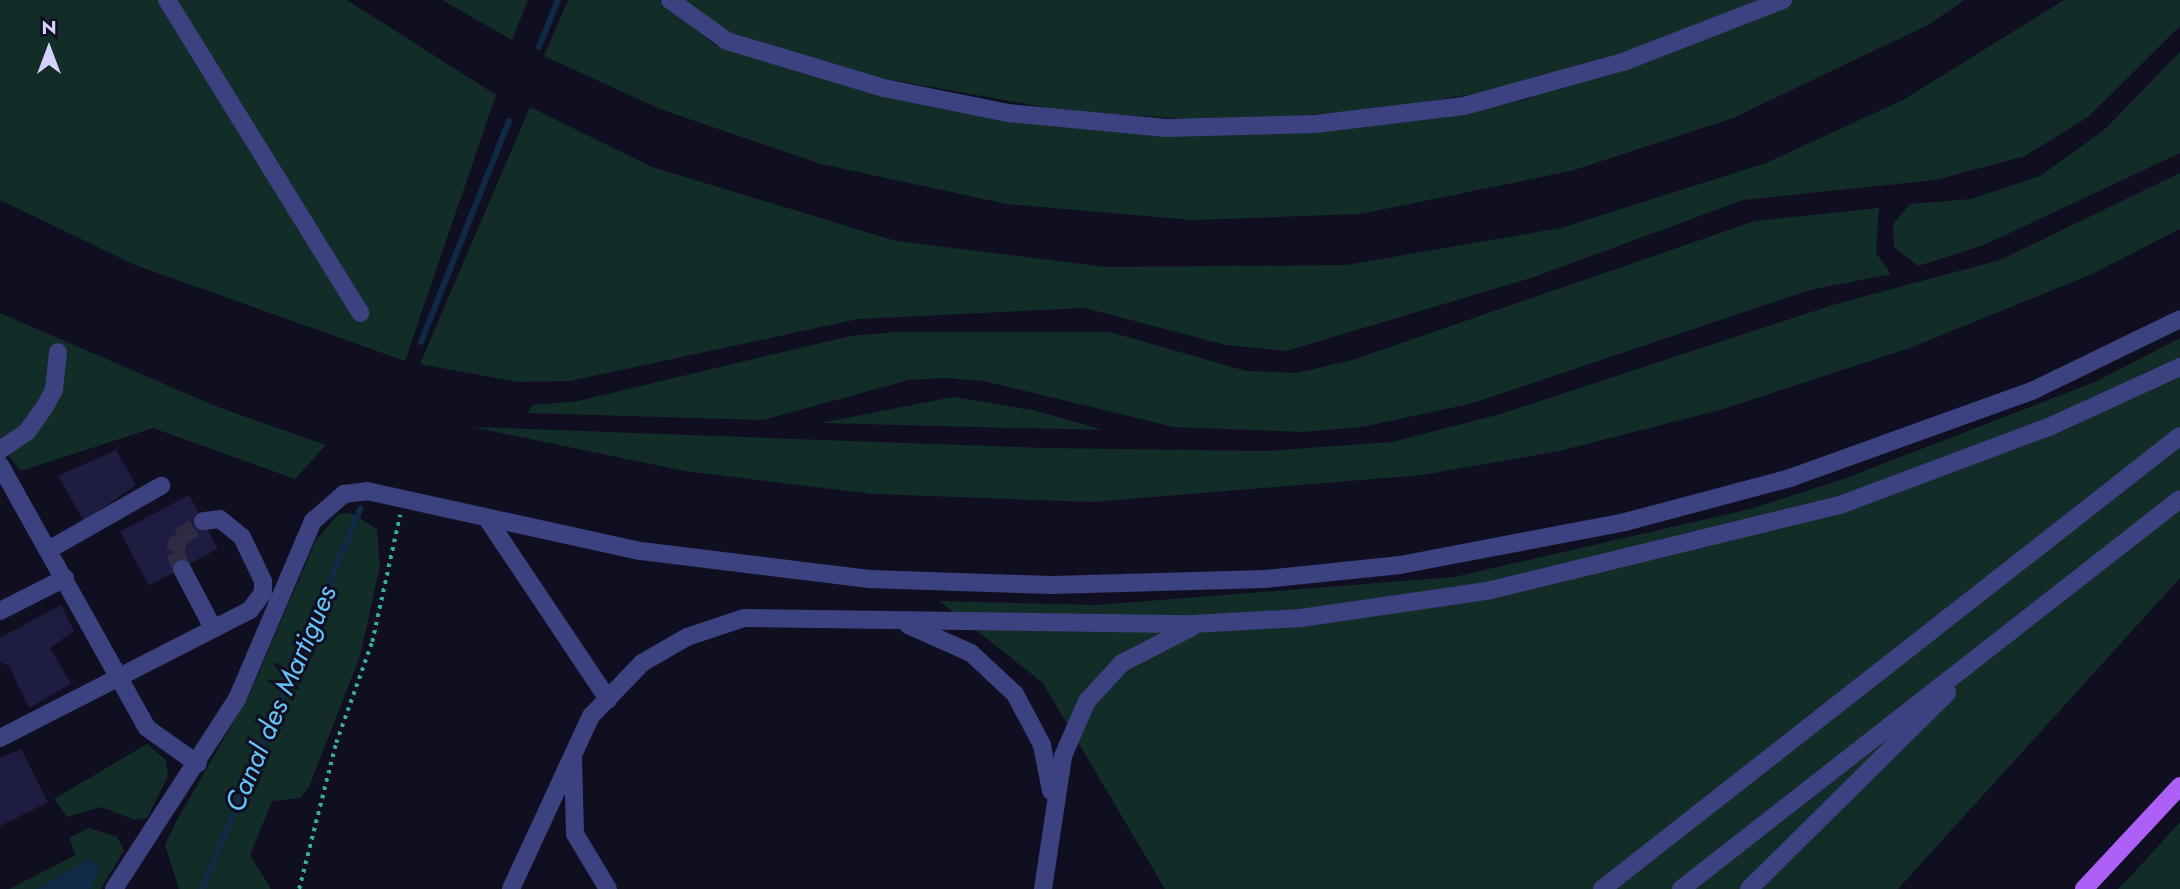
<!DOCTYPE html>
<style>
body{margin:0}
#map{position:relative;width:2180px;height:889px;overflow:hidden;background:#100f22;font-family:Jost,sans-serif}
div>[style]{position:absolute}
.green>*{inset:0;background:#122c28}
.water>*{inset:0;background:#102a45}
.stream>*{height:6px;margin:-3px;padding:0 3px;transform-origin:3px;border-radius:3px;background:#102a45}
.building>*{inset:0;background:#1f1c42;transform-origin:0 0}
.minor-tunnel>*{height:18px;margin-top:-9px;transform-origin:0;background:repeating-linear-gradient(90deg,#2d2c43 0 18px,transparent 0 27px)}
.path>*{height:3.5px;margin-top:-1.75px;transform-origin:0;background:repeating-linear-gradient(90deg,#34af9a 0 3.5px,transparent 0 8.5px)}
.minor>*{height:18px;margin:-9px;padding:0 9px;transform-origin:9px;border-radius:9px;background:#3c417f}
.major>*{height:18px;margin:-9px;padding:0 9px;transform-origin:9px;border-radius:9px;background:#ad5ff7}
span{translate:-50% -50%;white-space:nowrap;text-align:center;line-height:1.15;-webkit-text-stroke:6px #100f22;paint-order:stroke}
.water-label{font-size:28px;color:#65c4f8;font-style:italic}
.north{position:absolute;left:14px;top:14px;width:70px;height:70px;-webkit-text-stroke:5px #100f22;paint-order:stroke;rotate:0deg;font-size:19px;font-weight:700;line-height:28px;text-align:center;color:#d2d2fd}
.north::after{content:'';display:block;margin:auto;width:24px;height:32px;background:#d2d2fd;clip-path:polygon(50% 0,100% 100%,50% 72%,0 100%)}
</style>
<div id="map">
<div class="green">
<div style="clip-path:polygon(0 0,347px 0,496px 95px,405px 361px,135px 265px,0 200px)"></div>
<div style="clip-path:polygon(442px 0,528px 0,512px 40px)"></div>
<div style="clip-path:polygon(568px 0,659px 0,715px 45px,1008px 119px,1396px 122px,1523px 100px,1795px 0,1964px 0,1930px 24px,1733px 118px,1571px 171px,1360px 214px,1192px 220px,1007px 204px,821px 164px,660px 109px,544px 56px)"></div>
<div style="clip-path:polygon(681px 0,1766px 0,1661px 41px,1491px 91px,1375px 110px,1219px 121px,1066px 111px,853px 73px,726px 34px)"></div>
<div style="clip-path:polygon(2064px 0,2180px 0,2180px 26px,2088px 117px,2025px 156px,1936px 180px,1743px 200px,1534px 277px,1286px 351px,1226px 345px,1085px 308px,858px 319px,570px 381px,517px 382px,420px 364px,530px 107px,652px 167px,896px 241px,1106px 267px,1346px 265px,1561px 228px,1766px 163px,1903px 100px)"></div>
<div style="clip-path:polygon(2180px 52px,2180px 153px,1984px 245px,1918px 266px,1894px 247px,1893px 224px,1910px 204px,1971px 199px,2040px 176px,2104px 130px)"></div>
<div style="clip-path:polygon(2180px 173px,2180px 229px,2092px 274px,1910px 348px,1720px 410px,1559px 451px,1422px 475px,1092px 502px,873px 494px,685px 471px,472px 427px,1045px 448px,1265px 451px,1392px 442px,1497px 415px,1836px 304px,2000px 260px)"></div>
<div style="clip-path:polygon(1879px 208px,1876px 253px,1891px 274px,1810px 290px,1470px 404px,1361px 427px,1302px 432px,1174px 427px,984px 381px,945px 378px,909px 380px,763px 420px,528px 413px,532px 405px,578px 401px,850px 336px,896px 332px,1110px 332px,1246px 371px,1297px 373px,1352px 360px,1755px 221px)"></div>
<div style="clip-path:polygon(0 313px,215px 406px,326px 445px,295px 479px,153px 428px,21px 471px,0 446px)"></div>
<div style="clip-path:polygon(2180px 338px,2180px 578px,1898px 889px,1165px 889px,1043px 683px,939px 601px,1096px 605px,1454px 577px,1750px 509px,1846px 478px,2095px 382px)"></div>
<div style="clip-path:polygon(953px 397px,1033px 410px,1103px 430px,821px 423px)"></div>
<div style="clip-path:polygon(351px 513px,377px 529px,380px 566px,360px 656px,309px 787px,300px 798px,272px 801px,250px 855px,271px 889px,179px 889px,165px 845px,176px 822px,250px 693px,316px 540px,339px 514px)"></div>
<div style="clip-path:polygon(147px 744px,166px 760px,168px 776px,147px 818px,135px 820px,101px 807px,67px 817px,54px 799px)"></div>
<div style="clip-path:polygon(2180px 822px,2180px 889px,2118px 889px,2130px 877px)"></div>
<div style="clip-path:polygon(89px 828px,117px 837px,124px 850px,101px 889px,9px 889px,76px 855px,69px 838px)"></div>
</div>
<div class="water">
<div style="clip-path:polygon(89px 859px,101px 867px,90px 889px,36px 889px)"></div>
</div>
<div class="stream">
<div style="left:539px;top:47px;width:51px;rotate:-68deg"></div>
<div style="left:421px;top:342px;width:238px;rotate:-68.3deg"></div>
<div style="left:202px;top:889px;width:412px;rotate:-67.4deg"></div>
</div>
<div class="building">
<div style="clip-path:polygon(116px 450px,136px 485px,84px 521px,58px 476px)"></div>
<div style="left:189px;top:495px;width:61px;height:78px;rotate:62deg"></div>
<div style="clip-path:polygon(61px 605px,74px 631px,50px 648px,71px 684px,29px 708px,9px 666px,0 662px,0 638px)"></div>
<div style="clip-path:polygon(21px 749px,48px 802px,0 826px,0 758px)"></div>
</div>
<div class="minor-tunnel">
<div style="left:182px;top:569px;width:18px;rotate:-112deg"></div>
<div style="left:175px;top:552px;width:15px;rotate:-74deg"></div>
<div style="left:179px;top:538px;width:29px;rotate:-35deg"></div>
</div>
<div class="path">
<div style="left:299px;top:889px;width:151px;rotate:-75.8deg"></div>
<div style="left:336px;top:743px;width:107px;rotate:-70.4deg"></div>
<div style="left:372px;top:642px;width:130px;rotate:-77.6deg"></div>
</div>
<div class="minor">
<div style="left:167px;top:0;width:368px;rotate:58.3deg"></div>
<div style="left:670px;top:0;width:70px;rotate:35.7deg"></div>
<div style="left:727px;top:41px;width:164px;rotate:16.7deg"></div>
<div style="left:884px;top:88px;width:126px;rotate:11.4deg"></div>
<div style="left:1008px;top:113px;width:159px;rotate:5.4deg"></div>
<div style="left:1166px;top:128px;width:149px;rotate:-1.5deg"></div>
<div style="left:1315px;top:124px;width:150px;rotate:-6.9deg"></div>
<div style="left:1464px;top:106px;width:165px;rotate:-15.5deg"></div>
<div style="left:1623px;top:62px;width:172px;rotate:-21.2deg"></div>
<div style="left:0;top:450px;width:32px;rotate:-34deg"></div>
<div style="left:27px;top:432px;width:29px;rotate:-55deg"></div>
<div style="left:44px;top:408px;width:21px;rotate:-61deg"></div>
<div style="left:54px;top:390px;width:38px;rotate:-84deg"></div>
<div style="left:0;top:465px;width:301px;rotate:60.8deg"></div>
<div style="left:147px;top:728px;width:62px;rotate:35.2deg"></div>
<div style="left:488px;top:520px;width:216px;rotate:56.2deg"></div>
<div style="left:50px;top:549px;width:128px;rotate:-29.6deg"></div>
<div style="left:182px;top:569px;width:67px;rotate:62.3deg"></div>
<div style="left:0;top:611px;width:73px;rotate:-26.9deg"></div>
<div style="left:908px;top:625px;width:69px;rotate:24deg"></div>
<div style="left:971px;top:653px;width:60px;rotate:43deg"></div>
<div style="left:1015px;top:694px;width:58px;rotate:62.1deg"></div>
<div style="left:1042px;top:745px;width:47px;rotate:78.9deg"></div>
<div style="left:0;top:738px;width:281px;rotate:-27.1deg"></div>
<div style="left:250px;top:610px;width:21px;rotate:-53deg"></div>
<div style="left:263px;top:593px;width:12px;rotate:-90deg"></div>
<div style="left:263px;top:581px;width:49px;rotate:-115.5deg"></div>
<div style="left:242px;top:537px;width:28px;rotate:-141deg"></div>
<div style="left:220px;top:519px;width:17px;rotate:173deg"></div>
<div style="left:573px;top:757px;width:77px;rotate:88.5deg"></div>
<div style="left:575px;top:834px;width:64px;rotate:59deg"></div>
<div style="left:114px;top:889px;width:226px;rotate:-57.1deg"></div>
<div style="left:237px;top:699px;width:194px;rotate:-66.9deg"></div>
<div style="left:313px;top:521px;width:41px;rotate:-41.1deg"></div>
<div style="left:344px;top:494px;width:23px;rotate:-7deg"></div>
<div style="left:367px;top:491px;width:280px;rotate:12.4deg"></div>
<div style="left:641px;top:551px;width:230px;rotate:7deg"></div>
<div style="left:869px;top:579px;width:183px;rotate:1.9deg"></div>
<div style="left:1052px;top:585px;width:213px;rotate:-1.6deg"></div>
<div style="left:1265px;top:579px;width:136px;rotate:-5.9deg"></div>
<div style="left:1400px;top:565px;width:229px;rotate:-10.8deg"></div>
<div style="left:1625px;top:522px;width:171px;rotate:-14.9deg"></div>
<div style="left:1790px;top:478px;width:259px;rotate:-19.8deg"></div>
<div style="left:2034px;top:390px;width:162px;rotate:-25.9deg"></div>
<div style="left:511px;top:889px;width:191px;rotate:-65.2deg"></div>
<div style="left:591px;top:716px;width:74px;rotate:-46.1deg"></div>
<div style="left:642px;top:663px;width:52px;rotate:-30deg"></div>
<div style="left:687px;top:637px;width:60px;rotate:-18.4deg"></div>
<div style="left:744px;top:618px;width:449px;rotate:0.8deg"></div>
<div style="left:1193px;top:624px;width:108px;rotate:-3.2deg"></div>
<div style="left:1301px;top:618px;width:188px;rotate:-8.3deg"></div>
<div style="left:1487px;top:591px;width:363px;rotate:-13.7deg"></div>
<div style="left:1840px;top:505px;width:225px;rotate:-20.5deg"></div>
<div style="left:2051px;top:426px;width:142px;rotate:-24.6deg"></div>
<div style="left:1043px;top:889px;width:134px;rotate:-81.4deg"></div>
<div style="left:1063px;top:756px;width:60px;rotate:-66.4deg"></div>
<div style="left:1087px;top:701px;width:52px;rotate:-47.4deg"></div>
<div style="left:1122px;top:663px;width:79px;rotate:-27.2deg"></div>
<div style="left:1602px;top:889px;width:734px;rotate:-38.09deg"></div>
<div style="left:1681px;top:889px;width:633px;rotate:-38.01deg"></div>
<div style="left:1749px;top:889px;width:279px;rotate:-44.7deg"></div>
</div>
<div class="major">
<div style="left:2084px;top:889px;width:141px;rotate:-47deg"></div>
</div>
<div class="water-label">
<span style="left:281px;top:699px;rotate:-67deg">Canal des Martigues</span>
</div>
<div class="north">N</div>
</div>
